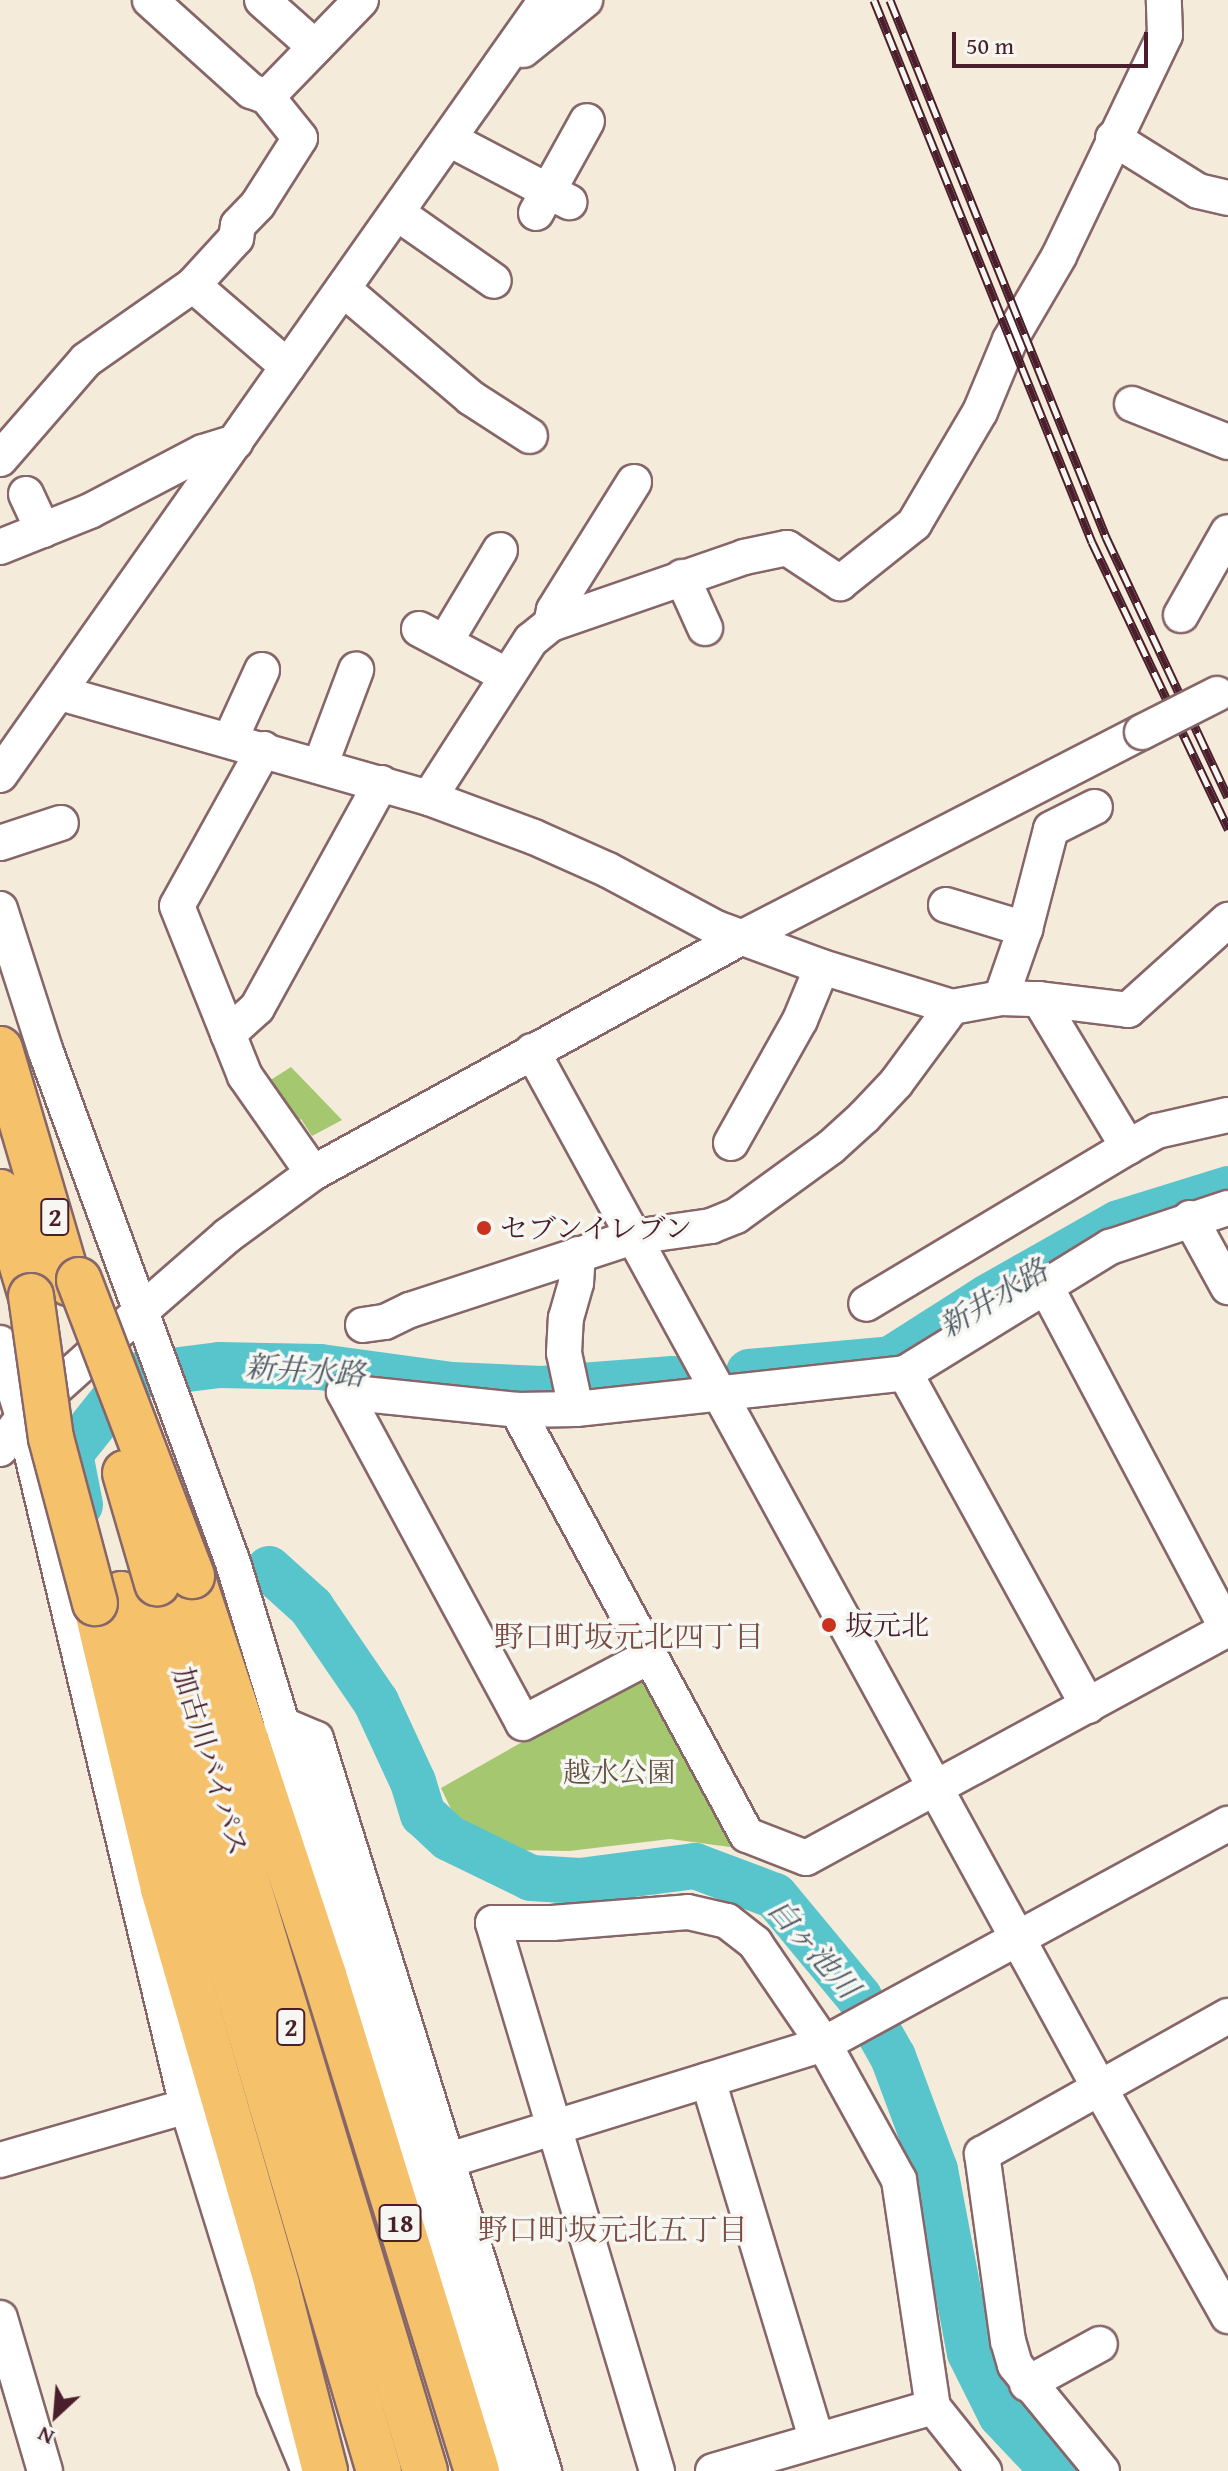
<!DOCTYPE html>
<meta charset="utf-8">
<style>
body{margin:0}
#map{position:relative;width:1228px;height:2471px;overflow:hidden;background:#f4ebda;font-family:"Gentium Book Plus","Noto Serif JP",serif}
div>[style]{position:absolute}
.green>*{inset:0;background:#a5c770}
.river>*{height:46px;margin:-23px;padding:0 23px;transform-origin:23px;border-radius:23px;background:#58c5cc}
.roads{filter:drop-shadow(2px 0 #866668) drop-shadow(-2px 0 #866668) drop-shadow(0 2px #866668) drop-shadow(0 -2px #866668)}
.minor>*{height:34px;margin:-17px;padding:0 17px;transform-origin:17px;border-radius:17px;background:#fff}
.highway>*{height:44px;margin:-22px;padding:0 22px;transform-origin:22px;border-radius:22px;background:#f5c16b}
.rail>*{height:9px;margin-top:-4.5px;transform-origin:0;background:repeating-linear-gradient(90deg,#f6f6f2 0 18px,#4a1f2b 0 36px);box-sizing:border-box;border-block:2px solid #4a1f2b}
.bridges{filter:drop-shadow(2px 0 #866668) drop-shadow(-2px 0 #866668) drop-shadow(0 2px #866668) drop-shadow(0 -2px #866668)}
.minor-bridge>*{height:34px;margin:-17px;padding:0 17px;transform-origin:17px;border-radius:17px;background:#fff}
.highway-bridge>*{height:44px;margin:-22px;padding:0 22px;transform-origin:22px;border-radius:22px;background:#f5c16b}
.dots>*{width:22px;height:22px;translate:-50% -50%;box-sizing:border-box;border:4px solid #f6f6f2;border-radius:50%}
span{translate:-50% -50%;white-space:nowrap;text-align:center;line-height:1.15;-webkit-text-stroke:7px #f6f6f2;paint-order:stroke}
.shield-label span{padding:2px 6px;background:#f6f6f2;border:2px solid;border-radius:6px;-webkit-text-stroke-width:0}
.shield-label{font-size:26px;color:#4a1f2b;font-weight:700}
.poi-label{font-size:28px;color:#4a1f2b}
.left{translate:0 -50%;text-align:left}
.street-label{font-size:28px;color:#4a1f2b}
.park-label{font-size:28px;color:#655140}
.water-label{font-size:30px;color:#4f5963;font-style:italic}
.neighbourhood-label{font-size:30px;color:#7b4e45}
.north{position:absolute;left:16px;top:2375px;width:80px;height:80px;-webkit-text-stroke:6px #f6f6f2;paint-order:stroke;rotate:206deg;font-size:22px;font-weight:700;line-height:32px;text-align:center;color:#4a1f2b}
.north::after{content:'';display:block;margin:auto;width:28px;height:36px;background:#4a1f2b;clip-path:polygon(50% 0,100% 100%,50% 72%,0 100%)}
.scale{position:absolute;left:952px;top:32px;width:196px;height:36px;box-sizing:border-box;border:4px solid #4a1f2b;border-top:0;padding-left:10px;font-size:24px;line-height:28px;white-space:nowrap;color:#4a1f2b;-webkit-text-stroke:6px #f6f6f2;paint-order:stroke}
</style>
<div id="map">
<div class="green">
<div style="clip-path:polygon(291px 1067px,342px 1120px,312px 1136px,301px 1119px,292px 1124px,269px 1081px)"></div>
<div style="clip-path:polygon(637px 1677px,653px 1681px,745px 1849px,670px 1839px,569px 1851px,514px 1850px,470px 1830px,452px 1811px,441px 1788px)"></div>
</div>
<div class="river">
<div style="left:749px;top:1372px;width:143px;rotate:-5.2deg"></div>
<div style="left:891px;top:1359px;width:115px;rotate:-32.6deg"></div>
<div style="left:988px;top:1297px;width:150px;rotate:-29.5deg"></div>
<div style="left:1119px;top:1223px;width:114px;rotate:-17.3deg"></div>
<div style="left:80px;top:1505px;width:52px;rotate:-101.1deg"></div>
<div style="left:70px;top:1454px;width:100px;rotate:-51.5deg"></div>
<div style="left:132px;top:1376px;width:88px;rotate:-7.2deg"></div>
<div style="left:219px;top:1365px;width:101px;rotate:1.1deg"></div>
<div style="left:320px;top:1367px;width:133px;rotate:7.8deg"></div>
<div style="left:452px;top:1385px;width:90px;rotate:2.5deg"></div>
<div style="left:542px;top:1389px;width:131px;rotate:-4.4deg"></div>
<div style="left:269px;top:1569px;width:57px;rotate:42.1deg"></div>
<div style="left:311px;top:1607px;width:115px;rotate:55.6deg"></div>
<div style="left:376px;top:1702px;width:88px;rotate:65.2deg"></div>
<div style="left:413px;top:1782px;width:34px;rotate:73deg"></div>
<div style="left:423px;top:1814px;width:35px;rotate:43deg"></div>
<div style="left:449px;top:1838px;width:91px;rotate:26deg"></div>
<div style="left:531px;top:1878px;width:49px;rotate:3.5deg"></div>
<div style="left:580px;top:1881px;width:116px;rotate:-7.4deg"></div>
<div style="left:695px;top:1866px;width:85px;rotate:20.6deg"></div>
<div style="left:775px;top:1896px;width:131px;rotate:50.3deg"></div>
<div style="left:859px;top:1997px;width:69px;rotate:60.5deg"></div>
<div style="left:893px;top:2057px;width:121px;rotate:69.6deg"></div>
<div style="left:935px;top:2170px;width:186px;rotate:79.2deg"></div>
<div style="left:970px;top:2353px;width:69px;rotate:63.4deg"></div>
<div style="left:1001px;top:2415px;width:77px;rotate:46.6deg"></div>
</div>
<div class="roads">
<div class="minor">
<div style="left:262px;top:0;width:71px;rotate:41.6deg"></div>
<div style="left:523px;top:50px;width:80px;rotate:-38.9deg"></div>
<div style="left:267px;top:97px;width:135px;rotate:-45.9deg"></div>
<div style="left:1113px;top:138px;width:100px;rotate:31.9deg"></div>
<div style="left:1198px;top:191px;width:31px;rotate:13deg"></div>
<div style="left:449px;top:139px;width:136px;rotate:27.7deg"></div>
<div style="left:397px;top:213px;width:118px;rotate:35deg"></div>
<div style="left:536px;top:213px;width:105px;rotate:-61deg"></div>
<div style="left:193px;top:285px;width:125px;rotate:40.8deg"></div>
<div style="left:343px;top:289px;width:168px;rotate:40.4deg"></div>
<div style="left:471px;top:398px;width:70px;rotate:32.8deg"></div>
<div style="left:1132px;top:404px;width:103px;rotate:21.6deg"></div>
<div style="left:0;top:459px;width:131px;rotate:-49deg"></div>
<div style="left:86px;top:360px;width:131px;rotate:-35deg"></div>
<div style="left:193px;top:285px;width:64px;rotate:-47.5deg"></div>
<div style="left:236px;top:238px;width:13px;rotate:-81deg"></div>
<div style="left:238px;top:225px;width:29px;rotate:-46deg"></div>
<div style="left:258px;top:204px;width:78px;rotate:-57.5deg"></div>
<div style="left:300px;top:138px;width:53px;rotate:-128.8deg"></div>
<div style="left:267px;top:97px;width:17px;rotate:-159deg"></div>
<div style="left:251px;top:91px;width:136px;rotate:-138deg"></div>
<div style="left:26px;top:494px;width:40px;rotate:65deg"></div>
<div style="left:0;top:547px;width:97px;rotate:-21.8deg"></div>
<div style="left:90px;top:511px;width:127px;rotate:-27.6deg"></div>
<div style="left:203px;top:452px;width:34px;rotate:-17deg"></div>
<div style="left:682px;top:577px;width:56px;rotate:65.7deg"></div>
<div style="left:1181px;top:615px;width:95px;rotate:-60.5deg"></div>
<div style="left:551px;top:624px;width:14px;rotate:-78deg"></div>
<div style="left:554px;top:610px;width:151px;rotate:-58deg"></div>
<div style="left:419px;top:629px;width:98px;rotate:27.9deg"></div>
<div style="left:445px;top:642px;width:107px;rotate:-59.1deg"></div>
<div style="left:60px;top:693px;width:384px;rotate:15.9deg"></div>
<div style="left:429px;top:798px;width:112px;rotate:20.4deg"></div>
<div style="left:534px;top:837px;width:81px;rotate:24deg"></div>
<div style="left:608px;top:870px;width:123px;rotate:28.2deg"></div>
<div style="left:716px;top:928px;width:113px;rotate:20.2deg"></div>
<div style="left:822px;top:967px;width:136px;rotate:17.1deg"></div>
<div style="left:230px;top:740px;width:77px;rotate:-65.4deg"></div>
<div style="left:264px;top:749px;width:179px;rotate:119deg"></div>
<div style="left:177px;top:906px;width:183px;rotate:68.2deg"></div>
<div style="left:245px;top:1076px;width:118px;rotate:55deg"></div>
<div style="left:320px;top:766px;width:103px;rotate:-69.4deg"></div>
<div style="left:0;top:775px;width:948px;rotate:-54.83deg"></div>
<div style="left:429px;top:798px;width:188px;rotate:-57.2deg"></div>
<div style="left:531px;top:640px;width:26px;rotate:-39deg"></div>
<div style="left:551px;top:624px;width:204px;rotate:-19.1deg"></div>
<div style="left:744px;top:557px;width:44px;rotate:-11.8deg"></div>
<div style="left:787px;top:548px;width:64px;rotate:33.4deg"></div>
<div style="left:840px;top:583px;width:95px;rotate:-38.6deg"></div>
<div style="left:914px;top:524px;width:130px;rotate:-59.5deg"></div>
<div style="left:980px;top:412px;width:78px;rotate:-67.4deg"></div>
<div style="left:1010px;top:340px;width:97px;rotate:-59.7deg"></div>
<div style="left:1059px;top:256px;width:245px;rotate:-64.4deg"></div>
<div style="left:1165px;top:35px;width:35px;rotate:-92deg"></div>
<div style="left:0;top:843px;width:64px;rotate:-18.2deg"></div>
<div style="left:946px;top:905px;width:83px;rotate:16.9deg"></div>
<div style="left:0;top:909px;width:150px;rotate:72.2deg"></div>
<div style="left:46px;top:1052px;width:544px;rotate:69.9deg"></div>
<div style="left:233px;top:1563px;width:949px;rotate:73.03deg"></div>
<div style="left:1001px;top:998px;width:73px;rotate:-70.8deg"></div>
<div style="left:1025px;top:929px;width:103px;rotate:-75.4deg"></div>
<div style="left:1051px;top:829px;width:49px;rotate:-26.6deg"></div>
<div style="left:1039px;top:999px;width:90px;rotate:7deg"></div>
<div style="left:1128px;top:1010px;width:135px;rotate:-42deg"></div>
<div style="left:228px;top:1034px;width:39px;rotate:-42deg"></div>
<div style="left:257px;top:1008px;width:257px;rotate:-61.1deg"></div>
<div style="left:532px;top:1051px;width:1181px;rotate:61.31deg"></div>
<div style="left:1099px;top:2087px;width:263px;rotate:60.6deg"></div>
<div style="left:731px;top:1143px;width:141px;rotate:-60.7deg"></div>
<div style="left:800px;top:1020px;width:57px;rotate:-67.5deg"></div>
<div style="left:1128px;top:1147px;width:33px;rotate:-29deg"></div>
<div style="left:1157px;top:1131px;width:73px;rotate:-12.7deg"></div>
<div style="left:1190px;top:1218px;width:79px;rotate:61.2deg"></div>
<div style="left:1045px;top:1285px;width:391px;rotate:62.1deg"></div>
<div style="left:363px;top:1325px;width:22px;rotate:-8deg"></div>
<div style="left:385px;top:1322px;width:28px;rotate:-26deg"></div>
<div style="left:410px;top:1310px;width:236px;rotate:-18.1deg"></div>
<div style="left:634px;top:1237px;width:78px;rotate:-8.1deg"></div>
<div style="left:711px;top:1226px;width:27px;rotate:-22deg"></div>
<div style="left:736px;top:1216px;width:117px;rotate:-36deg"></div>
<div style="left:831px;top:1147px;width:45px;rotate:-42.3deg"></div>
<div style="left:864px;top:1117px;width:47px;rotate:-46.7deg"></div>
<div style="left:896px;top:1083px;width:94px;rotate:-53.6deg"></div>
<div style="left:952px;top:1007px;width:50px;rotate:-10.4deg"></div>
<div style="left:1001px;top:998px;width:38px;rotate:2deg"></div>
<div style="left:1039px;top:999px;width:173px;rotate:59deg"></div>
<div style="left:1128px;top:1147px;width:305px;rotate:149.1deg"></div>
<div style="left:0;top:1343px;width:77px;rotate:72.7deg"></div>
<div style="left:23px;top:1417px;width:708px;rotate:76.61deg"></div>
<div style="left:187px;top:2106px;width:294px;rotate:72.8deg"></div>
<div style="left:274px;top:2387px;width:91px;rotate:67.4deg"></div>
<div style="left:905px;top:1373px;width:380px;rotate:61.2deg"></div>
<div style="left:344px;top:1392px;width:174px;rotate:5.9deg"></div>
<div style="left:517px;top:1410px;width:59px;rotate:-1deg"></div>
<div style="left:576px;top:1409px;width:331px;rotate:-6.2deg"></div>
<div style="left:905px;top:1373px;width:241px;rotate:-31.6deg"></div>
<div style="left:1110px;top:1247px;width:124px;rotate:-18.3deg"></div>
<div style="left:344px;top:1392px;width:376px;rotate:61.6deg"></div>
<div style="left:523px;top:1723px;width:144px;rotate:-27.8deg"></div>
<div style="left:576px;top:1409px;width:57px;rotate:-102.1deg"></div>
<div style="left:564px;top:1353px;width:35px;rotate:-87deg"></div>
<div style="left:566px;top:1318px;width:36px;rotate:-74deg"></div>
<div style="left:576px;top:1283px;width:29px;rotate:-86deg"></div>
<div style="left:517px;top:1410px;width:483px;rotate:61.6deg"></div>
<div style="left:747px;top:1835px;width:63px;rotate:21.3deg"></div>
<div style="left:806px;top:1858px;width:480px;rotate:-28.5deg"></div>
<div style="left:0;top:1449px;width:39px;rotate:-54deg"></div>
<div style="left:23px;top:1417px;width:157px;rotate:-41.9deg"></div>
<div style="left:140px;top:1312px;width:116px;rotate:-41.1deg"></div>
<div style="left:227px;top:1236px;width:107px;rotate:-36.2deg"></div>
<div style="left:313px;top:1173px;width:491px;rotate:-28.8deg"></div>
<div style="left:743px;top:937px;width:449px;rotate:-27.2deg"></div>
<div style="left:281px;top:1724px;width:38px;rotate:23deg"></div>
<div style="left:316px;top:1739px;width:767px;rotate:72.7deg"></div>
<div style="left:708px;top:2080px;width:376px;rotate:73.2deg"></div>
<div style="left:0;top:2160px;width:195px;rotate:-16.1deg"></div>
<div style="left:446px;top:2161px;width:396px;rotate:-17.2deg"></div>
<div style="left:824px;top:2044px;width:460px;rotate:-28.6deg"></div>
<div style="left:0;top:2318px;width:159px;rotate:73.6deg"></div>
<div style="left:1027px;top:2384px;width:83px;rotate:-28.7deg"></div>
<div style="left:657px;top:2471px;width:572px;rotate:-106.66deg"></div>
<div style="left:493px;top:1923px;width:59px"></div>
<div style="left:552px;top:1923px;width:136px;rotate:-4.6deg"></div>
<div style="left:688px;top:1912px;width:40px;rotate:13deg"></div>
<div style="left:727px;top:1921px;width:36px;rotate:38deg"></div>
<div style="left:755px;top:1943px;width:122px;rotate:55.7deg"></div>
<div style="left:824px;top:2044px;width:155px;rotate:61.1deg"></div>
<div style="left:899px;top:2180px;width:230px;rotate:81.5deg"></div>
<div style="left:933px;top:2407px;width:82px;rotate:51.4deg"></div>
<div style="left:713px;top:2471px;width:229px;rotate:-16.2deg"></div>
<div style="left:1102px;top:2471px;width:137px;rotate:-129.4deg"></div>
<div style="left:1015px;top:2365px;width:25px;rotate:-106deg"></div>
<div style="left:1008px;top:2341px;width:189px;rotate:-97.9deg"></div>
<div style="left:982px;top:2154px;width:282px;rotate:-29.3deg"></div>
</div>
<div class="highway">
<div style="left:0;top:1049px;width:244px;rotate:73.6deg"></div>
<div style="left:0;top:1192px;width:109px;rotate:73.4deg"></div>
<div style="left:192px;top:1576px;width:420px;rotate:71.7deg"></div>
<div style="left:324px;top:1975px;width:519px;rotate:72.86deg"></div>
<div style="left:157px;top:1583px;width:928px;rotate:73.21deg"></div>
<div style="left:121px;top:1594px;width:914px;rotate:73.61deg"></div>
<div style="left:95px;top:1603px;width:294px;rotate:76.6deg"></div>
<div style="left:163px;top:1889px;width:412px;rotate:73.9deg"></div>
<div style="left:277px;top:2285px;width:192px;rotate:75.5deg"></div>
</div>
</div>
<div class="rail">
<div style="left:874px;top:0;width:584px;rotate:68.09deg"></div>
<div style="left:1092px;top:542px;width:318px;rotate:64.6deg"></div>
<div style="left:890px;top:0;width:579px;rotate:68.09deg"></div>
<div style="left:1106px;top:537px;width:287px;rotate:64.9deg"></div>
</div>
<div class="bridges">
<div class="minor-bridge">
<div style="left:1142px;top:732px;width:84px;rotate:-26.9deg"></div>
</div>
<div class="highway-bridge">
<div style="left:79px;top:1280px;width:317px;rotate:69.1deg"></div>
<div style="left:31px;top:1296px;width:143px;rotate:82deg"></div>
<div style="left:51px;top:1438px;width:171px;rotate:75.1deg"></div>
<div style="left:125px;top:1473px;width:115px;rotate:73.8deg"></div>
</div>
</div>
<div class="dots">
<div style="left:484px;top:1228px;background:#c8321e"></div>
<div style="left:829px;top:1625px;background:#c8321e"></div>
</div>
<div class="shield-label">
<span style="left:55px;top:1217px">2</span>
<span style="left:291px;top:2027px">2</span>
<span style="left:400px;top:2223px">18</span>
</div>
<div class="poi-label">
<span class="left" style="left:500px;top:1228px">セブンイレブン</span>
<span class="left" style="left:845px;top:1625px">坂元北</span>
</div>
<div class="street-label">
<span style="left:211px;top:1761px;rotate:73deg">加古川バイパス</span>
</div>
<div class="park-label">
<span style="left:619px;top:1772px">越水公園</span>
</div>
<div class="water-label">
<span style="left:993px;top:1298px;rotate:-31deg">新井水路</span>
<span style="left:305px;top:1370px;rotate:4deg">新井水路</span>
<span style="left:814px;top:1948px;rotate:49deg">白ヶ池川</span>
</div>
<div class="neighbourhood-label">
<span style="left:629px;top:1636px">野口町坂元北四丁目</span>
<span style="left:613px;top:2229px">野口町坂元北五丁目</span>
</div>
<div class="north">N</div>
<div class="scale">50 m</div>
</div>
